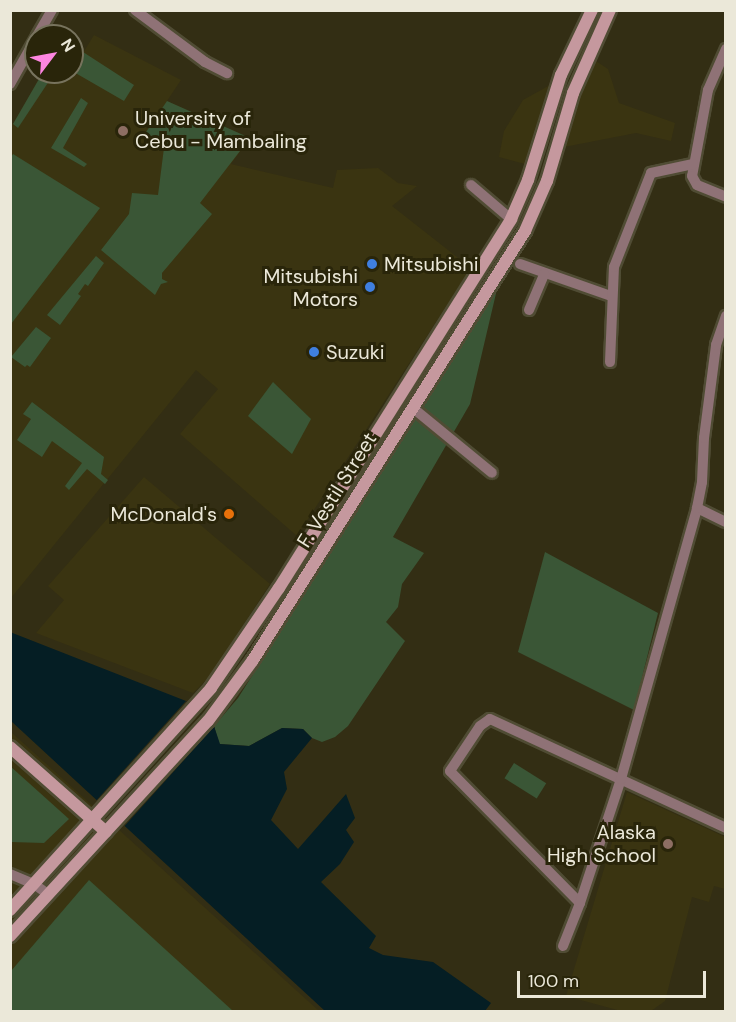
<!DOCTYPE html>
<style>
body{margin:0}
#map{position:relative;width:736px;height:1022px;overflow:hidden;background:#332e14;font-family:"DM Sans",sans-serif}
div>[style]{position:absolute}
.built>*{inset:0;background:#3a3411}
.green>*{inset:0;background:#3a5636;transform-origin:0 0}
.water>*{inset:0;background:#051e24}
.pier>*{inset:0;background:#332e14;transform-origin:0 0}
.roads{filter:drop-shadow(2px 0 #504c34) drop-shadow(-2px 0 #504c34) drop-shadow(0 2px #504c34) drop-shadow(0 -2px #504c34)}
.street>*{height:10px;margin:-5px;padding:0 5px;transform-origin:5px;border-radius:5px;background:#8f7276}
.secondary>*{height:12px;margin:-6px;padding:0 6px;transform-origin:6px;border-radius:6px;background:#c5989e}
.dots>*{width:16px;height:16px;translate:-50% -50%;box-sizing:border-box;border:3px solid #29250a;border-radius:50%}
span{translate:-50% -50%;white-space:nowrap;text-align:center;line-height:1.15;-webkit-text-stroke:6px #29250a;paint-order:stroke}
.poi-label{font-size:20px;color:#ebe8d9}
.left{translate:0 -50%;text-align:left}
.right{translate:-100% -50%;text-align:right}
.street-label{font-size:20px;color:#ebe8d9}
.frame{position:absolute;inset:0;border:12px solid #ebe8d9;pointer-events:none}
.north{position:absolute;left:24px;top:24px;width:60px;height:60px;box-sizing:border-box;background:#29250a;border:2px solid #77735d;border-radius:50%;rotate:58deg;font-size:16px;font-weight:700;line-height:24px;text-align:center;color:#ebe8d9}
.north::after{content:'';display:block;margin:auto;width:21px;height:27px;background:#fe86e1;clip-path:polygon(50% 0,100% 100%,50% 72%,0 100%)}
.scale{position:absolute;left:517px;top:971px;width:189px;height:27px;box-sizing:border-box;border:3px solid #ebe8d9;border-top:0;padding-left:8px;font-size:18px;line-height:21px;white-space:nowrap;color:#ebe8d9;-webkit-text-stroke:4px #29250a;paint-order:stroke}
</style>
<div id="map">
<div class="built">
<div style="clip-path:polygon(94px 35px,181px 80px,167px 101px,250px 138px,231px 164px,333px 188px,337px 170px,378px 168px,398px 183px,417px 186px,392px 206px,471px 268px,297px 536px,180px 434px,218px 389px,196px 370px,11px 598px,11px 123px,13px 124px,43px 72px,72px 72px,72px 65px,75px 66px)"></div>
<div style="clip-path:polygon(593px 59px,608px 69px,619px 103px,675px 123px,671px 141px,636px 133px,564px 147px)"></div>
<div style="clip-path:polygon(552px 84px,525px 164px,499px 157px,504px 131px,523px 100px)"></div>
<div style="clip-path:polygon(144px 477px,270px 584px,210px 676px,193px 693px,36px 633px,64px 600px,48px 586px)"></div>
<div style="clip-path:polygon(11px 732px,319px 1011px,11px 1011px)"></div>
<div style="clip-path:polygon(627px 792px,725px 837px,725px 889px,714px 886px,709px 902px,692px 897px,665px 1001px,651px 1011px,621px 1011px,566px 996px)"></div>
</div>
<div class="green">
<div style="clip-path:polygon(83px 52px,134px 85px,124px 101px,72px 71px,72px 65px,75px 66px)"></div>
<div style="clip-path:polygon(43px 72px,55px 72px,18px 128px,13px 124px)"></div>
<div style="clip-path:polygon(81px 98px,88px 103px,63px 148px,87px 164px,84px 167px,51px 148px)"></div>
<div style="clip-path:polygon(167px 101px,250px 138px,200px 203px,212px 214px,162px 273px,162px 279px,168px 282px,161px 284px,155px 295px,101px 250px,129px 214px,132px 193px,158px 195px,165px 140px,144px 135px)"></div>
<div style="clip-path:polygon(13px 154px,100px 208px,11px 324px,10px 159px)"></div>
<div style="clip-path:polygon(96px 256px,104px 263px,88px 286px,85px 284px,78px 294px,81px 296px,60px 325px,47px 315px)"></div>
<div style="clip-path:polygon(498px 285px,470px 404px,393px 537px,424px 553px,402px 584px,398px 607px,386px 622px,405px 641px,348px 726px,335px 737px,322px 742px,312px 738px,303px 729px,282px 728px,249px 746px,219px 744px,214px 726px,238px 698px)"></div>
<div style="clip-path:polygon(36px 327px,51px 338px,30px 367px,27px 365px,25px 367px,11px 357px)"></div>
<div style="clip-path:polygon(273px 382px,311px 419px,292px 454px,248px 416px)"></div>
<div style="clip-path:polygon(32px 402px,104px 457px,101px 474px,108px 480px,105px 484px,87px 469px,69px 490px,65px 486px,82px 463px,52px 441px,42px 457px,17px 440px,31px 419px,23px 414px)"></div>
<div style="clip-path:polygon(545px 552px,658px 613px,634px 710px,518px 652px)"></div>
<div style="left:514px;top:763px;width:38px;height:18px;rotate:32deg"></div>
<div style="clip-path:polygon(10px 766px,69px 819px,44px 843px,11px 842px)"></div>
<div style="clip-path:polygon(89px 880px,233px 1011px,11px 1011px,11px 971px)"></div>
</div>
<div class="water">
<div style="clip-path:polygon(10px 632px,186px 701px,214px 726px,220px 744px,249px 746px,282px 728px,303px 729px,312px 738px,284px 772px,287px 789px,271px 820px,298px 849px,346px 794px,355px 818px,346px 830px,354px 842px,340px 864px,321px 882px,376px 936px,369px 948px,383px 955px,433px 962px,491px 1003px,485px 1011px,325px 1011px,11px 721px)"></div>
</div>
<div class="pier">
<div style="left:186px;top:701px;width:38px;height:135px;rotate:42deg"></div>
</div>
<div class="roads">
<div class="street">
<div style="left:135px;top:10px;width:87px;rotate:36.6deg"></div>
<div style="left:205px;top:62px;width:25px;rotate:27deg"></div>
<div style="left:37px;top:36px;width:30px;rotate:-60deg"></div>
<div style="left:726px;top:49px;width:45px;rotate:113.7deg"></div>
<div style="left:708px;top:90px;width:87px;rotate:100.5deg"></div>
<div style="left:692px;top:176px;width:10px;rotate:61deg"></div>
<div style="left:697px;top:185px;width:31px;rotate:22deg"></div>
<div style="left:10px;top:84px;width:53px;rotate:-60.5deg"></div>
<div style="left:471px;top:185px;width:52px;rotate:40.4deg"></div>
<div style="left:520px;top:264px;width:96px;rotate:19.4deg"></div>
<div style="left:529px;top:310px;width:39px;rotate:-67deg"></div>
<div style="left:610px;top:362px;width:95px;rotate:-87.6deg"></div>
<div style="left:614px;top:267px;width:101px;rotate:-68.5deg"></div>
<div style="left:651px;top:173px;width:43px;rotate:-12.1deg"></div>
<div style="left:413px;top:408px;width:102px;rotate:39.4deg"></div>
<div style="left:697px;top:508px;width:32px;rotate:26deg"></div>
<div style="left:10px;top:874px;width:26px;rotate:23deg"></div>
<div style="left:34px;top:884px;width:17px;rotate:36deg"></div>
<div style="left:580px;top:903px;width:185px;rotate:-134.6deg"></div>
<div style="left:450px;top:771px;width:54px;rotate:-56.3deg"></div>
<div style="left:480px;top:726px;width:12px;rotate:-35deg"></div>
<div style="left:490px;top:719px;width:260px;rotate:24.8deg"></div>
<div style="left:563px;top:946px;width:46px;rotate:-68.4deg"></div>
<div style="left:580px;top:903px;width:131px;rotate:-71.7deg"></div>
<div style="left:621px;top:779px;width:281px;rotate:-74.3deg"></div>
<div style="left:697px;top:508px;width:26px;rotate:-79deg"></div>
<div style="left:702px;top:482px;width:44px;rotate:-87.4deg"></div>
<div style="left:704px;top:438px;width:94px;rotate:-82.6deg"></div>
<div style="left:716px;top:345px;width:31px;rotate:-71deg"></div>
</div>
<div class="secondary">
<div style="left:10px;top:747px;width:128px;rotate:41.5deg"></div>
<div style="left:10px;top:910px;width:299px;rotate:-47.8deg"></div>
<div style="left:211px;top:688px;width:121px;rotate:-55.8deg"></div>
<div style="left:279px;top:588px;width:436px;rotate:-57.8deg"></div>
<div style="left:511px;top:219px;width:43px;rotate:-66.4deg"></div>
<div style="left:528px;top:180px;width:110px;rotate:-72.6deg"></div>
<div style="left:561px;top:75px;width:72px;rotate:-64.5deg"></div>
<div style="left:10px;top:936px;width:292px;rotate:-47.4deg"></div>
<div style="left:208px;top:721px;width:76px;rotate:-53.6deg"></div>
<div style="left:253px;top:660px;width:508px;rotate:-57.62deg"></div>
<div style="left:525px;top:231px;width:55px;rotate:-66.3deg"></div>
<div style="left:547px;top:181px;width:92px;rotate:-73.5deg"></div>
<div style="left:573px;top:93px;width:91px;rotate:-66deg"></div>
</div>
</div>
<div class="dots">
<div style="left:123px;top:131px;background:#8d6e63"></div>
<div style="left:372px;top:264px;background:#3f7fe0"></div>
<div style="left:370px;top:287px;background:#3f7fe0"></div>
<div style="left:314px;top:352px;background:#3f7fe0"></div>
<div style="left:229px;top:514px;background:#e8710a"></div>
<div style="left:668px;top:844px;background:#8d6e63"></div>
</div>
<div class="poi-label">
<span class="left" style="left:135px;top:130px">University of<br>Cebu - Mambaling</span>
<span class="left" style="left:384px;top:264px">Mitsubishi</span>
<span class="right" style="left:358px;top:288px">Mitsubishi<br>Motors</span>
<span class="left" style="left:326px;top:352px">Suzuki</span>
<span class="right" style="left:217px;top:514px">McDonald's</span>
<span class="right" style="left:656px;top:844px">Alaska<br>High School</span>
</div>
<div class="street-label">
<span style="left:337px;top:490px;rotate:-58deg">F. Vestil Street</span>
</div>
<div class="frame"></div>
<div class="north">N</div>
<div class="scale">100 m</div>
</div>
